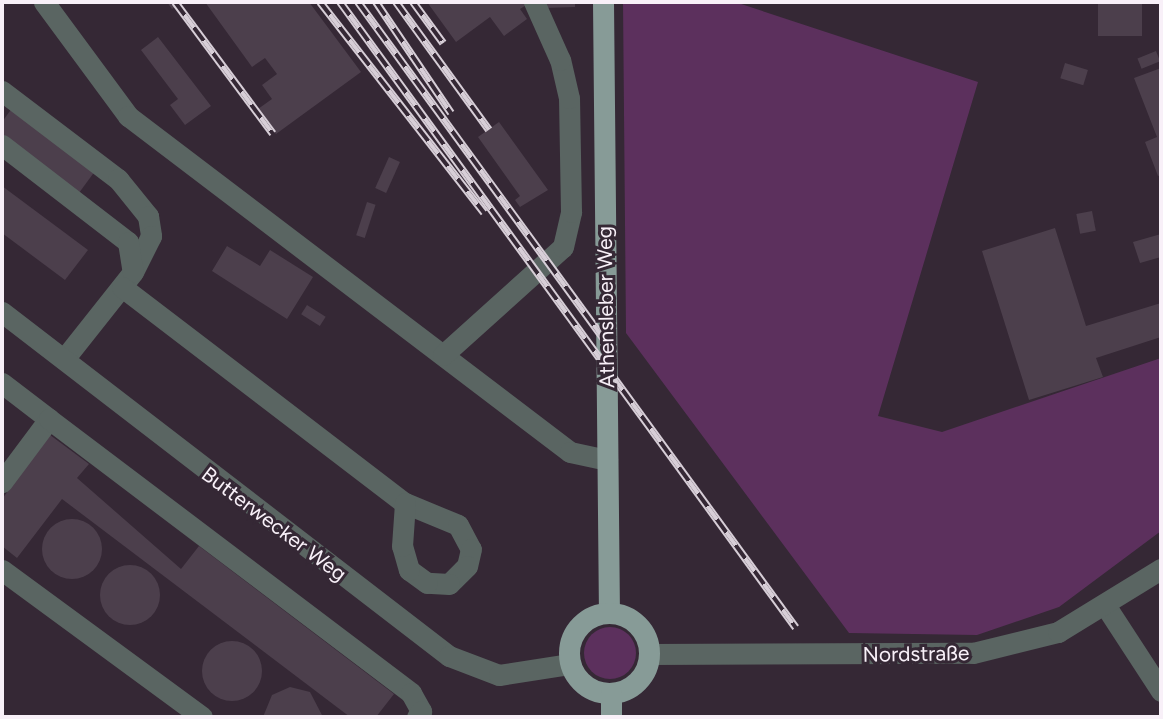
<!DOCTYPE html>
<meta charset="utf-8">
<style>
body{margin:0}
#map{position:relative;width:1163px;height:719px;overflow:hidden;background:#352835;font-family:Figtree,sans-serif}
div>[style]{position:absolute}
.green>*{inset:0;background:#5c305d}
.round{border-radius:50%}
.building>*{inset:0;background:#4c3f4c;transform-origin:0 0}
.minor>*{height:21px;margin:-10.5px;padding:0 10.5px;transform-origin:10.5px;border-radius:10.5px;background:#5a6562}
.major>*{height:21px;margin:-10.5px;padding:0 10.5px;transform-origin:10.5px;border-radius:10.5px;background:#879b97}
.major>.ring{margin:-10.5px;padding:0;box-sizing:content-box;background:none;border:21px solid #879b97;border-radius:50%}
.rail>*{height:8px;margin-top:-4px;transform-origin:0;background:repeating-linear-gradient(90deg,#352835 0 16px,#d7ced7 0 32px);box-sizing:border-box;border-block:2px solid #d7ced7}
span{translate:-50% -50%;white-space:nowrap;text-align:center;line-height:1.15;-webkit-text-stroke:6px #352835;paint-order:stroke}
.street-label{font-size:21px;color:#f8f0f8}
.frame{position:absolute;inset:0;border:4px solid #f8f0f8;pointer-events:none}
</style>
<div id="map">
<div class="green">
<div style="clip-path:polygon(623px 2px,735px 2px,978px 82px,878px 416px,942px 432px,1161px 358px,1161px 531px,1059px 607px,977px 635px,849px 633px,626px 333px)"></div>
<div class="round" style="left:584px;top:627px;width:52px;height:52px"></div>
</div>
<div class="building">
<div style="clip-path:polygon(167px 2px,181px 2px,172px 9px)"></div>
<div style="clip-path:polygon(205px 2px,309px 2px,361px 72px,276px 134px,258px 109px,272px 99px,262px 85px,277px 74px,265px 58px,252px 67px)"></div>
<div style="clip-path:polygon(427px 2px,531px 2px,520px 9px,527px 19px,504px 36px,490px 17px,456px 42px)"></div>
<div style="clip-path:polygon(544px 2px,575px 2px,575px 7px,544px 8px)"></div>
<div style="left:1098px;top:2px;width:44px;height:34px"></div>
<div style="clip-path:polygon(158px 37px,211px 106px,185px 125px,170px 105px,178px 99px,141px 50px)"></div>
<div style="left:1156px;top:51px;width:11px;height:20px;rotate:68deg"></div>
<div style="left:1065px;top:63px;width:24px;height:16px;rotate:17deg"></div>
<div style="clip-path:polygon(1161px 68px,1161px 175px,1158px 176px,1145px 142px,1157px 137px,1134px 78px)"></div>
<div style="clip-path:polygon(15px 104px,98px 167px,76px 197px,2px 142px,2px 122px)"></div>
<div style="clip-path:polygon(499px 122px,548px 190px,520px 207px,515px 200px,520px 196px,478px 137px)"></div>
<div style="left:389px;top:157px;width:12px;height:34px;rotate:24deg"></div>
<div style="clip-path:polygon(2px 186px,88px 250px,65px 280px,2px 233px)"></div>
<div style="left:367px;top:202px;width:9px;height:35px;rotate:18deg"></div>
<div style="left:1092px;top:211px;width:20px;height:16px;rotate:79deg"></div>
<div style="clip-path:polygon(1055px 228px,1086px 326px,1161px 303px,1161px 337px,1096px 358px,1103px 377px,1029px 400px,982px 251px)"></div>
<div style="clip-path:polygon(1161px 234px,1161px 257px,1140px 263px,1133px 242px)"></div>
<div style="clip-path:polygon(227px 246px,260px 266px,270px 250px,313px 277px,287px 319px,212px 271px)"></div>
<div style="left:307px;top:305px;width:22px;height:11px;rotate:32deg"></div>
<div style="clip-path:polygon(50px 435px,89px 464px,77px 478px,181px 569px,199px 546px,394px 694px,376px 717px,350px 717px,62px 499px,17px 558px,2px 546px,2px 499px)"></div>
<div class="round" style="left:42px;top:519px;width:60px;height:60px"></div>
<div class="round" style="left:100px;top:565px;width:60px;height:60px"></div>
<div class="round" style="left:202px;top:641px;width:60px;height:60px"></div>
<div style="clip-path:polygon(290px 687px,310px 692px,323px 717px,263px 717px,272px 695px)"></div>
</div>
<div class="minor">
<div style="left:44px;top:2px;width:142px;rotate:53.6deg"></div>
<div style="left:128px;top:116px;width:555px;rotate:37.24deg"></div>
<div style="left:570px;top:452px;width:38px;rotate:12deg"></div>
<div style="left:2px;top:91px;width:146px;rotate:37.2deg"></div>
<div style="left:118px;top:179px;width:48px;rotate:51deg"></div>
<div style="left:148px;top:216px;width:20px;rotate:81deg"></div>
<div style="left:151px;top:236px;width:40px;rotate:116.6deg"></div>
<div style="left:133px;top:272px;width:111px;rotate:128.4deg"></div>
<div style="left:2px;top:145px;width:159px;rotate:37.6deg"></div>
<div style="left:128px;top:242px;width:30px;rotate:81deg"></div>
<div style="left:122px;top:287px;width:356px;rotate:37.4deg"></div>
<div style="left:405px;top:503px;width:57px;rotate:22.5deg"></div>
<div style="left:458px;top:525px;width:27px;rotate:62deg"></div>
<div style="left:471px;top:549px;width:17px;rotate:103deg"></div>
<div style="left:467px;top:566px;width:25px;rotate:135deg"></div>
<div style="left:449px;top:584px;width:22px;rotate:-177deg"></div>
<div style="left:427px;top:583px;width:22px;rotate:-144deg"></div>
<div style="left:409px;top:570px;width:25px;rotate:-106deg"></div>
<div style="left:402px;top:546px;width:43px;rotate:-86deg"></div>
<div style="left:2px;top:312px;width:564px;rotate:37.58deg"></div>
<div style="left:449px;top:656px;width:53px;rotate:20.8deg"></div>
<div style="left:499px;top:675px;width:72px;rotate:-8.8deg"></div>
<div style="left:443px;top:355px;width:161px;rotate:-42deg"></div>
<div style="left:563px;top:247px;width:36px;rotate:-77deg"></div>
<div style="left:571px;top:212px;width:114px;rotate:-91deg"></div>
<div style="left:569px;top:98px;width:39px;rotate:-103deg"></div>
<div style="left:560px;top:60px;width:64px;rotate:-114.1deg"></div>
<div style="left:2px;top:383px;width:59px;rotate:37.5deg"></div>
<div style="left:49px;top:419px;width:79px;rotate:126.7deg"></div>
<div style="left:49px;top:419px;width:454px;rotate:37.1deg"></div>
<div style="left:411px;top:693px;width:21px;rotate:61deg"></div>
<div style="left:421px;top:711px;width:7px;rotate:124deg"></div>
<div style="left:2px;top:570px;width:248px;rotate:36.3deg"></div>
<div style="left:1105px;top:605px;width:103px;rotate:56.9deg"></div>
<div style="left:650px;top:654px;width:323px;rotate:-0.2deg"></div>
<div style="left:973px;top:653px;width:88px;rotate:-13.9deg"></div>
<div style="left:1058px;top:632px;width:121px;rotate:-31.5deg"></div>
</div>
<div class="major">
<div style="left:603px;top:2px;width:610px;rotate:89.44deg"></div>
<div class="ring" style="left:569px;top:613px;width:59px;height:59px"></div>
<div style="left:611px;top:693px;width:24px;rotate:90deg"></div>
</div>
<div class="rail">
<div style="left:175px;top:2px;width:164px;rotate:53.4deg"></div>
<div style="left:320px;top:2px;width:267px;rotate:52.1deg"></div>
<div style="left:340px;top:2px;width:774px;rotate:53.93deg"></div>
<div style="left:358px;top:2px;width:421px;rotate:53.9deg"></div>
<div style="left:376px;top:2px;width:134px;rotate:56deg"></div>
<div style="left:396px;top:2px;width:158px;rotate:54deg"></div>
<div style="left:413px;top:2px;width:51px;rotate:53.8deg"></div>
</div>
<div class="street-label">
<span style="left:606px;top:307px;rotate:-91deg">Athensleber Weg</span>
<span style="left:274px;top:524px;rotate:37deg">Butterwecker Weg</span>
<span style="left:916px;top:654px;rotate:-1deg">Nordstraße</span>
</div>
<div class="frame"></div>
</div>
